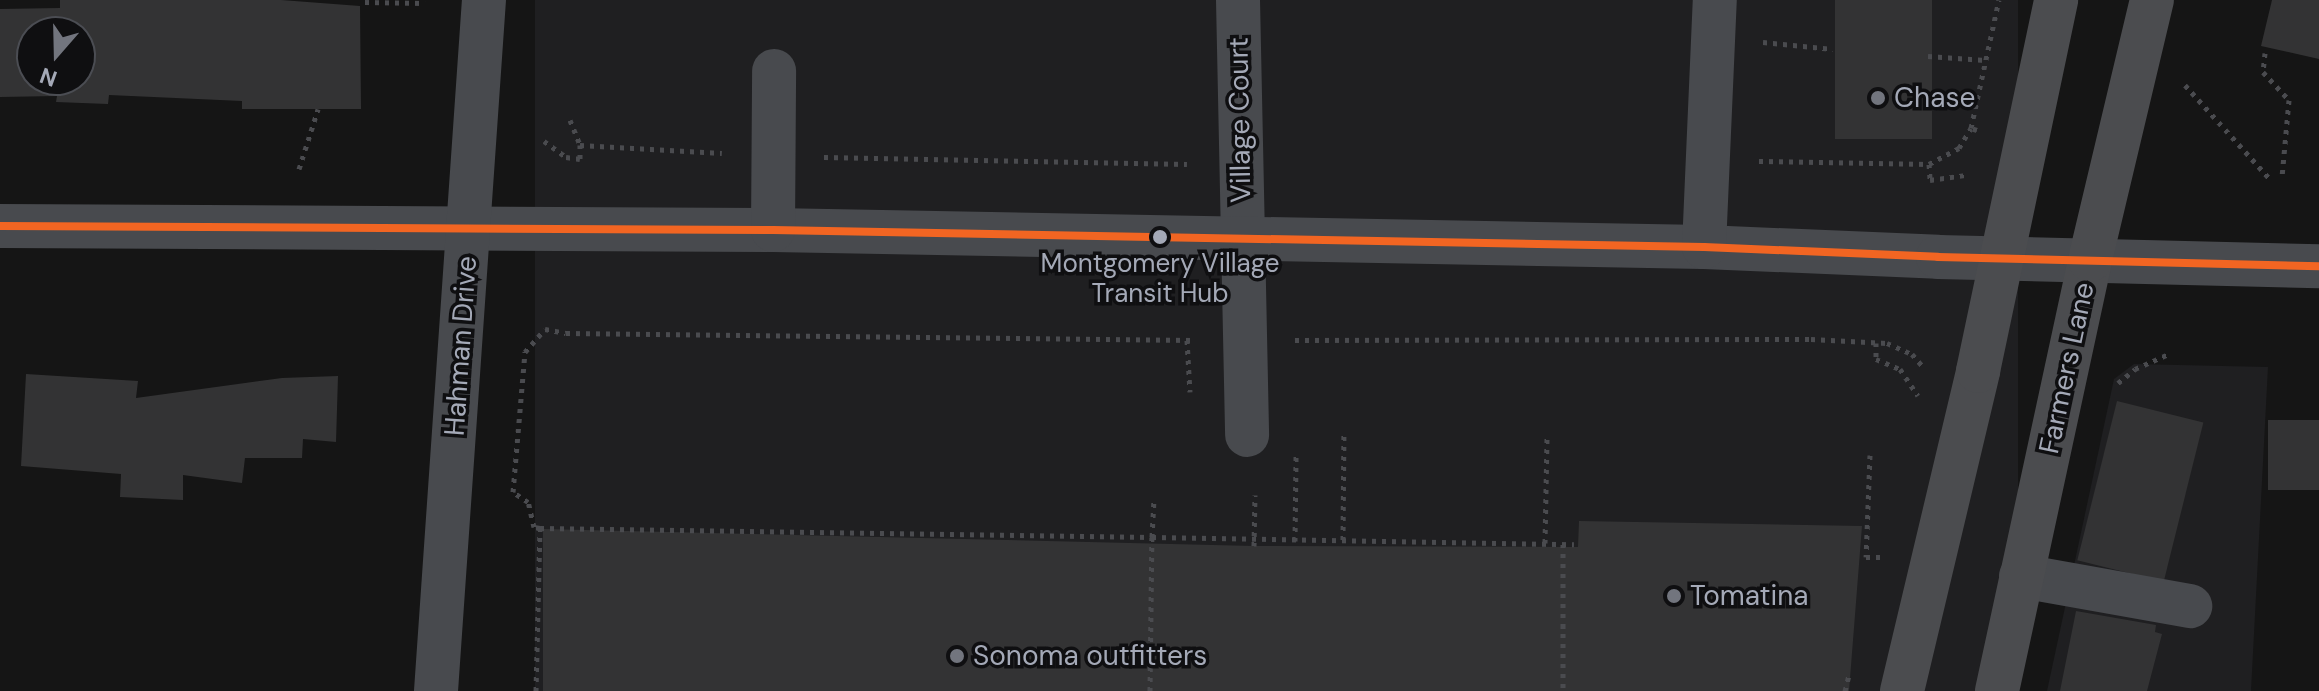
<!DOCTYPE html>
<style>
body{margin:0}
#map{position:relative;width:2319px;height:691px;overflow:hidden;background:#151515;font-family:"DM Sans",sans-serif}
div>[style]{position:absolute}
.built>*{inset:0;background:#1f1f21;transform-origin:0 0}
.building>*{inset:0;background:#333334;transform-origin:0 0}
.path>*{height:5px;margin-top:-2.5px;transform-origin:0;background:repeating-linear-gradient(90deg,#4a4b4f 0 4px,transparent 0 10px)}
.minor>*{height:44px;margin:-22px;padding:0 22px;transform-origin:22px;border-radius:22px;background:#484a4e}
.major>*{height:44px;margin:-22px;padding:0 22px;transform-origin:22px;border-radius:22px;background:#4b4c4f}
.bus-1>*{height:8px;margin:-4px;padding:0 4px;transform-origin:4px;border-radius:4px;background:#f26522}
.dots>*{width:22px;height:22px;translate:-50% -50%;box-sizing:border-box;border:4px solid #0f0f11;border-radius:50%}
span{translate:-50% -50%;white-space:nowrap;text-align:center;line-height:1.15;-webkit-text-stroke:7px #0f0f11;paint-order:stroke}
.bus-label{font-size:26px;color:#a4a9b7}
.poi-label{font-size:28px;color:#a4a9b7}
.left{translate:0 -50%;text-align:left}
.street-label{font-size:28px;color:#a4a9b7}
.north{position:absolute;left:16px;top:16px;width:80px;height:80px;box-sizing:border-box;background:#0f0f11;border:2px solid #4b4d53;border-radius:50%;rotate:200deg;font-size:22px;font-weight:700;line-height:32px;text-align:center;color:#a4a9b7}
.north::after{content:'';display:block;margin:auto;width:28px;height:36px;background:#72757e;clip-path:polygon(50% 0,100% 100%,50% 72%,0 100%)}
</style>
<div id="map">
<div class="built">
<div style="left:535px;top:0;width:1483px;height:693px"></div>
<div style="clip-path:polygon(2134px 364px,2268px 367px,2251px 691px,2047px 691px,2114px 379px)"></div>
</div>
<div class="building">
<div style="clip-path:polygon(evenodd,60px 0,281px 0,360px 6px,361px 109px,242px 109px,242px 101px,109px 95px,108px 104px,56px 102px,57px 96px,0 97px,0 9px,60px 8px,60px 0,32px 32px,80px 32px,80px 80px,32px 80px,32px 32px)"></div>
<div style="left:1835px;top:0;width:97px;height:139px"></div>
<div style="clip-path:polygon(2272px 0,2319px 0,2319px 59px,2261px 46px)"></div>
<div style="clip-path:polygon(26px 374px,138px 381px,136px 398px,282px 378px,338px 376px,336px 442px,303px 439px,302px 458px,245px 458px,242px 483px,183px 475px,183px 500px,120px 497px,121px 474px,21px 466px)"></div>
<div style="left:2117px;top:401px;width:89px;height:164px;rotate:14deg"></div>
<div style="left:2319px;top:420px;width:70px;height:51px;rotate:90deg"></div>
<div style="clip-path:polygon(1579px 521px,1862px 526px,1849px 691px,543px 691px,543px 529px,1254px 546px,1578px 547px)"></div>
<div style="clip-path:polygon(2076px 611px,2156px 625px,2155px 632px,2162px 634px,2147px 691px,2060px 691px)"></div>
</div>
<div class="path">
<div style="left:365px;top:2px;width:60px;rotate:1deg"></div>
<div style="left:1763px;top:42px;width:70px;rotate:5.7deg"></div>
<div style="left:2265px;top:53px;width:19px;rotate:96deg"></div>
<div style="left:2263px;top:72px;width:38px;rotate:47deg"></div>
<div style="left:2289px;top:100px;width:77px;rotate:95.2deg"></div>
<div style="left:1928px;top:56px;width:57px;rotate:4deg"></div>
<div style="left:2185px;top:85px;width:125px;rotate:47.9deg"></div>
<div style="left:570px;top:120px;width:27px;rotate:68deg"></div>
<div style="left:1977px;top:130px;width:6px;rotate:-162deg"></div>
<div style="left:1971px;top:128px;width:131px;rotate:-77.7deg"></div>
<div style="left:544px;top:141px;width:27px;rotate:36deg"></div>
<div style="left:566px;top:157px;width:14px;rotate:8deg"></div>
<div style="left:580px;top:159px;width:14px;rotate:-90deg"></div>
<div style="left:580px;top:145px;width:142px;rotate:3.2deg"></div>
<div style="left:824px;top:157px;width:363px;rotate:1.1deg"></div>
<div style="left:1759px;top:161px;width:170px;rotate:1deg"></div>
<div style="left:1929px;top:164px;width:16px;rotate:86deg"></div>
<div style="left:1930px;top:180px;width:35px;rotate:-8deg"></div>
<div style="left:1929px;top:164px;width:34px;rotate:-28deg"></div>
<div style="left:1959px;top:148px;width:23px;rotate:-59deg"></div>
<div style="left:299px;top:169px;width:63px;rotate:-72.4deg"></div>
<div style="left:1187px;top:340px;width:52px;rotate:86.7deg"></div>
<div style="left:1295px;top:340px;width:516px;rotate:-0.11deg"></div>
<div style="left:1811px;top:339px;width:76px;rotate:3deg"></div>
<div style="left:1887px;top:343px;width:27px;rotate:24deg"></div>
<div style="left:1912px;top:354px;width:18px;rotate:49deg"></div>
<div style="left:1876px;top:343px;width:16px;rotate:90deg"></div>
<div style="left:1876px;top:359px;width:26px;rotate:23deg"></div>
<div style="left:1900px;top:369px;width:32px;rotate:56deg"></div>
<div style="left:2118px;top:383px;width:22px;rotate:-39deg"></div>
<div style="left:2135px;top:369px;width:35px;rotate:-24deg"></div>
<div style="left:1870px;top:455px;width:102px;rotate:92.2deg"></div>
<div style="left:1866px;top:557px;width:15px"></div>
<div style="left:540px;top:528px;width:612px;rotate:0.84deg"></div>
<div style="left:1152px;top:537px;width:39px;rotate:-87deg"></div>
<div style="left:1343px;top:540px;width:108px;rotate:-89.5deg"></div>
<div style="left:1295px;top:541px;width:87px;rotate:-89.3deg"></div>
<div style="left:1545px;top:543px;width:105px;rotate:-88.9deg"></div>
<div style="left:1563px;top:544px;width:147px;rotate:90deg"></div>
<div style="left:1254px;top:546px;width:51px;rotate:-88.9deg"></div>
<div style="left:536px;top:691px;width:163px;rotate:-88.6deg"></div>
<div style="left:540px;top:528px;width:6px;rotate:-171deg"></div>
<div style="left:534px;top:527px;width:26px;rotate:-103deg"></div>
<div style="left:528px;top:502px;width:18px;rotate:-146deg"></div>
<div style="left:513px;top:492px;width:141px;rotate:-85.1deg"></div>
<div style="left:525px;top:352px;width:30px;rotate:-49deg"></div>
<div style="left:545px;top:329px;width:21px;rotate:11deg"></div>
<div style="left:566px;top:333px;width:627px;rotate:0.64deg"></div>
<div style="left:1150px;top:691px;width:154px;rotate:-89.3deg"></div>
<div style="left:1152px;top:537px;width:422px;rotate:1deg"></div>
<div style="left:1845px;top:691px;width:16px;rotate:-76deg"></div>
</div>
<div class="minor">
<div style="left:1238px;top:0;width:435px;rotate:88.8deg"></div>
<div style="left:0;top:226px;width:773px;rotate:0.3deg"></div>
<div style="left:773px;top:230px;width:931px;rotate:1.05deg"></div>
<div style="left:1704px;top:247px;width:234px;rotate:2.4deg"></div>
<div style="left:1938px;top:257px;width:381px;rotate:1.4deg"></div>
<div style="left:773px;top:230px;width:159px;rotate:-89.6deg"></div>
<div style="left:1704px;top:247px;width:247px;rotate:-87.5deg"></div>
<div style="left:2021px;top:576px;width:172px;rotate:10.1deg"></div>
<div style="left:436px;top:691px;width:693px;rotate:-86.03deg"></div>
</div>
<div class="major">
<div style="left:1902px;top:691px;width:329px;rotate:-76.6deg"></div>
<div style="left:1978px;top:371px;width:379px;rotate:-78.1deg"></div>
<div style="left:1997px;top:691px;width:441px;rotate:-77.8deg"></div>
<div style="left:2090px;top:260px;width:267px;rotate:-76.6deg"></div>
</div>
<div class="bus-1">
<div style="left:0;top:226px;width:773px;rotate:0.3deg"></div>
<div style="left:773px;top:230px;width:931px;rotate:1.05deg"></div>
<div style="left:1704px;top:247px;width:234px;rotate:2.4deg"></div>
<div style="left:1938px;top:257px;width:381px;rotate:1.4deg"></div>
</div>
<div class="dots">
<div style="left:1878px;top:98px;background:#72757e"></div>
<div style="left:1160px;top:237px;background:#a4a9b7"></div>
<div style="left:1674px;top:596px;background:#72757e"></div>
<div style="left:957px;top:656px;background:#72757e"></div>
</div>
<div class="bus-label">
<span style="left:1160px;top:279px">Montgomery Village<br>Transit Hub</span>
</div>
<div class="poi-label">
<span class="left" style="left:1894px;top:98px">Chase</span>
<span class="left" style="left:1690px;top:596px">Tomatina</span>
<span class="left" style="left:973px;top:656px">Sonoma outfitters</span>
</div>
<div class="street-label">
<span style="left:1240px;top:120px;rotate:-91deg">Village Court</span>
<span style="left:461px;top:346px;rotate:-86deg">Hahman Drive</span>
<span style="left:2067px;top:368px;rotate:-78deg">Farmers Lane</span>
</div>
<div class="north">N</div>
</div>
